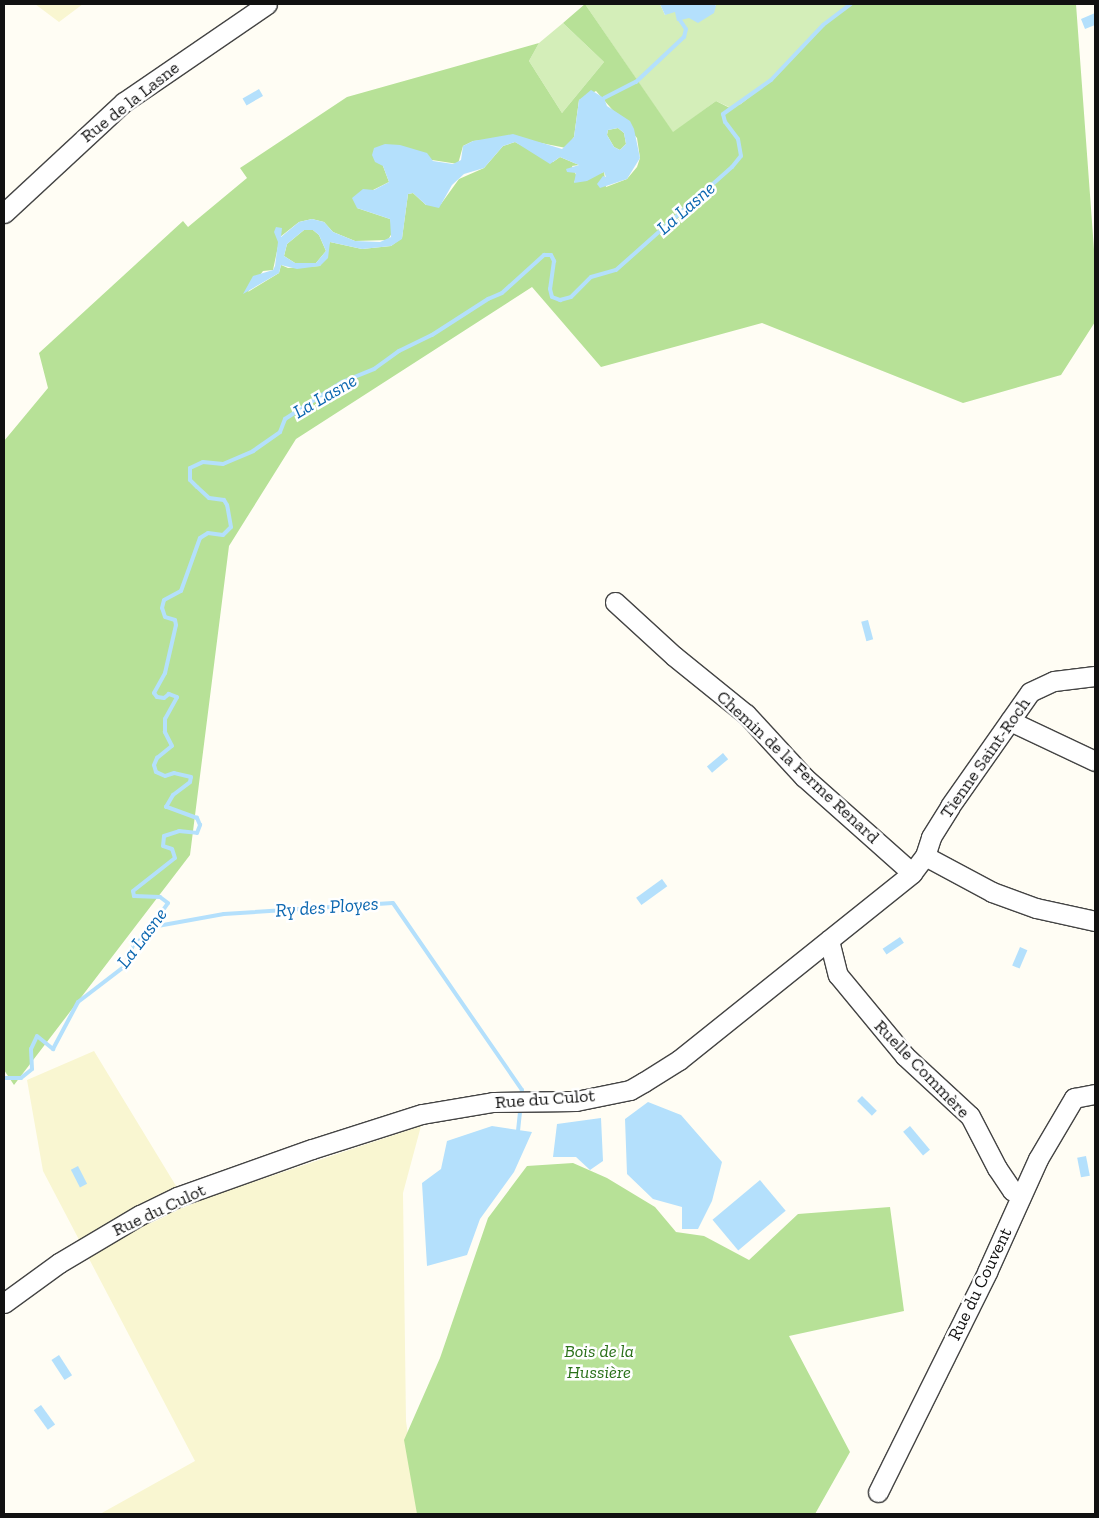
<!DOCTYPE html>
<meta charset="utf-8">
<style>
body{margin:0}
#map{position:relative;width:1099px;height:1518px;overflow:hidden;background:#fffdf4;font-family:"Zilla Slab",serif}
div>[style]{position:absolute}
.farmland>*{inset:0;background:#f9f6d1}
.green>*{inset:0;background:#d4eeb9}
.forest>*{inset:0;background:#b7e197}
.water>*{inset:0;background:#b4e0fc;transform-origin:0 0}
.stream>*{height:4px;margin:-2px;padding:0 2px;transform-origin:2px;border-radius:2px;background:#b4e0fc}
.roads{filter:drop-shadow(1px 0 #444) drop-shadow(-1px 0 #444) drop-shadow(0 1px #444) drop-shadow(0 -1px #444)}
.minor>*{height:19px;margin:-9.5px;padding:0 9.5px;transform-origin:9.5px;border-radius:9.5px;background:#fff}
span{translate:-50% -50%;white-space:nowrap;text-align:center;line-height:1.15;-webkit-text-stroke:5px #fff;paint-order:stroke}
.street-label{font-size:18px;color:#111}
.park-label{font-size:18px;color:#2a7019;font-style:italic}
.water-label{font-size:19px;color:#0c67b0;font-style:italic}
.frame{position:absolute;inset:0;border:5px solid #111;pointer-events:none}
</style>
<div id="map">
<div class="farmland">
<div style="clip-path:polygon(35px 4px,83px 4px,59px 22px)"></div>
<div style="clip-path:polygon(94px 1051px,187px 1204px,421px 1126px,403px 1193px,406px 1421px,419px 1514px,100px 1514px,195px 1461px,43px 1171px,27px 1080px)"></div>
</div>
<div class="green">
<div style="clip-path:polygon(585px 4px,660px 4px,665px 15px,670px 12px,716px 6px,715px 4px,851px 4px,823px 25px,771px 80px,741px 104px,731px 108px,716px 101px,673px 133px)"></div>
<div style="clip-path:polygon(563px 23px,604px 62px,562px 113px,529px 61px,539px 43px)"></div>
</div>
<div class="forest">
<div style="clip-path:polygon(evenodd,585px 4px,673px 132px,716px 101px,730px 108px,741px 104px,771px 80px,823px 25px,851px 4px,1076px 4px,1095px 263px,1095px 322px,1061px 375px,963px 403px,762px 323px,601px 367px,532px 287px,296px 439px,229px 546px,190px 855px,14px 1085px,4px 1070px,4px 441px,48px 388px,39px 353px,183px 221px,188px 227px,247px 178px,240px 168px,347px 97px,539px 43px,529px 61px,562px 113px,604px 62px,563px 23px,585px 4px,596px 91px,637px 138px,640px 158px,637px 167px,627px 179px,606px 187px,604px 172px,574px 182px,577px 177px,572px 166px,579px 165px,560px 157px,553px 162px,515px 142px,503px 146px,484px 168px,459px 179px,441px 204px,426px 205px,413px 193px,408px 194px,402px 238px,391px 246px,362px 249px,330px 242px,320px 266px,288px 268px,281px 265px,279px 273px,248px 292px,263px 271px,273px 270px,280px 237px,299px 222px,312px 219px,324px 222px,333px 232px,355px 241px,388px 240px,393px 231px,390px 219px,357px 208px,363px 190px,373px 190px,389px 182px,383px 166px,432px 160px,458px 164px,463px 146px,473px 141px,496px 139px,536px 142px,566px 148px,574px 137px,579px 100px,596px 91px)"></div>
<div style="clip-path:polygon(618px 128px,624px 133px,626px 144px,620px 150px,614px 147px,607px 135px,608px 130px)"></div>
<div style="clip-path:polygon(304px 230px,313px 230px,319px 235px,326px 251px,316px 263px,295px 263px,284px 256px,287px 244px)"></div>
<div style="clip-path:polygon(573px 1163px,607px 1178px,655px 1207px,676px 1232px,704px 1236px,749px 1260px,798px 1214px,890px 1207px,904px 1311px,789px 1336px,850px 1452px,815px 1514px,417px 1514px,404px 1440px,440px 1358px,488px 1218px,527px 1166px)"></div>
</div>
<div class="water">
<div style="clip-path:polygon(660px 4px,715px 4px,716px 6px,714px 13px,698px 23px,689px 18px,677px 21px,675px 12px,665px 15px)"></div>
<div style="clip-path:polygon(1095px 13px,1095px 25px,1085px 29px,1081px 19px)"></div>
<div style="left:259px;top:89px;width:8px;height:19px;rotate:60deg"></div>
<div style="clip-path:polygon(evenodd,591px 90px,604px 98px,607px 106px,630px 121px,634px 129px,640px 158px,627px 179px,600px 188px,597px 184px,603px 176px,606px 177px,604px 172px,587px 181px,574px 183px,576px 173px,567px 172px,566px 169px,579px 165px,560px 157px,550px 164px,515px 142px,503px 146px,484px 168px,464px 174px,452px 185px,439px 208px,426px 205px,413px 193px,408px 194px,402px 239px,391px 246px,362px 249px,330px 242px,328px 258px,320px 266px,297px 269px,281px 265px,279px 273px,243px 294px,253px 276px,273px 270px,275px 266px,278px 242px,274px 232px,276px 227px,282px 228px,281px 237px,299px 222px,312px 219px,324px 222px,333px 232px,355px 241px,380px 242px,391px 237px,390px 219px,357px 208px,352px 198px,363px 189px,374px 190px,389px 182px,383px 166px,375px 162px,372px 155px,374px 148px,385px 144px,400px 145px,427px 153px,433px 161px,453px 164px,461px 160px,463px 146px,473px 141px,513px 134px,562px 149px,574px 137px,579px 100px,591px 90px,618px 128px,624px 133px,626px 144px,620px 150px,614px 147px,607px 135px,608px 130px,618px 128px,591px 90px,304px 230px,313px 230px,319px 235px,326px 251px,316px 263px,295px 263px,284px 256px,287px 244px,304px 230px)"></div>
<div style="left:868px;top:620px;width:20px;height:7px;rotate:75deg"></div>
<div style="left:723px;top:753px;width:8px;height:21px;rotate:50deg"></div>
<div style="left:662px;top:879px;width:9px;height:32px;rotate:54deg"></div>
<div style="left:900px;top:937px;width:7px;height:21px;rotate:56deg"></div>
<div style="left:1020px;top:947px;width:8px;height:20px;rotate:23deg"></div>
<div style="left:862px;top:1096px;width:21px;height:7px;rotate:45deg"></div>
<div style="clip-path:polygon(648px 1102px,681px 1115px,722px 1162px,712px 1201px,698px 1229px,682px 1229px,682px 1207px,653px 1199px,627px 1174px,625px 1119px)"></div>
<div style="clip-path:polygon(601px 1118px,603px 1161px,590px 1170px,576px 1157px,553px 1157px,557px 1124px)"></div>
<div style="clip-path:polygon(492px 1126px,532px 1132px,514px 1172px,480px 1219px,467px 1255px,427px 1266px,422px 1183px,441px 1169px,447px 1141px)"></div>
<div style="left:910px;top:1126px;width:31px;height:9px;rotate:50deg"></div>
<div style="left:1086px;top:1156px;width:20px;height:9px;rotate:79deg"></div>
<div style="left:78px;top:1166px;width:20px;height:8px;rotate:63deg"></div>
<div style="left:760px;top:1180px;width:40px;height:62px;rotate:50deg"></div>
<div style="left:59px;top:1355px;width:24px;height:9px;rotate:57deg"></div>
<div style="left:41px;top:1405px;width:24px;height:9px;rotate:54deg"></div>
</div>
<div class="stream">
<div style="left:604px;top:98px;width:36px;rotate:-27deg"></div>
<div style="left:636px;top:82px;width:66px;rotate:-43.2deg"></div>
<div style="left:684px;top:37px;width:8px;rotate:-76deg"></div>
<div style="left:686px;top:29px;width:11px;rotate:-124deg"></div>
<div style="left:152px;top:927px;width:73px;rotate:-10.2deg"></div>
<div style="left:224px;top:914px;width:169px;rotate:-3.7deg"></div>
<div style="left:393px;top:903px;width:227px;rotate:55.4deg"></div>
<div style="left:522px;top:1090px;width:4px;rotate:104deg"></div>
<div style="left:4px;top:1078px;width:17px"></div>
<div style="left:21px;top:1078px;width:14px;rotate:-39deg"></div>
<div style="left:32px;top:1069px;width:20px;rotate:-93deg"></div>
<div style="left:31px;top:1049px;width:14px;rotate:-65deg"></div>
<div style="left:37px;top:1036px;width:21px;rotate:39deg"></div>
<div style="left:53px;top:1049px;width:53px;rotate:-62deg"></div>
<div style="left:78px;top:1002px;width:59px;rotate:-37.5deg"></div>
<div style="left:125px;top:966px;width:22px;rotate:-69deg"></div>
<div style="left:133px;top:945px;width:15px;rotate:-37deg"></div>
<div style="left:145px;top:936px;width:40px;rotate:-55.1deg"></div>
<div style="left:168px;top:903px;width:10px;rotate:-143deg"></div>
<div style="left:160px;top:897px;width:26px;rotate:-178deg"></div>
<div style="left:134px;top:896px;width:5px;rotate:-101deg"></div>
<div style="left:133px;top:891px;width:53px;rotate:-38.2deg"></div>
<div style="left:175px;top:858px;width:9px;rotate:-108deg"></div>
<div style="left:172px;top:849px;width:9px;rotate:-162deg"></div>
<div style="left:163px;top:846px;width:10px;rotate:-84deg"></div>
<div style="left:164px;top:836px;width:16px;rotate:-18deg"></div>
<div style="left:179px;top:831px;width:18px;rotate:6deg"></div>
<div style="left:197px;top:833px;width:9px;rotate:-69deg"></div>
<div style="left:200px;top:825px;width:8px;rotate:-113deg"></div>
<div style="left:197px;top:818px;width:33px;rotate:-160deg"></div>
<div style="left:166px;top:807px;width:14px;rotate:-60deg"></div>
<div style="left:173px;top:795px;width:21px;rotate:-37deg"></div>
<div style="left:190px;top:782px;width:5px;rotate:-79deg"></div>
<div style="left:191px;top:777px;width:17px;rotate:-167deg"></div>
<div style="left:174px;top:773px;width:9px;rotate:162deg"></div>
<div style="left:165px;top:776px;width:10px;rotate:-156deg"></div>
<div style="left:156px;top:772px;width:7px;rotate:-106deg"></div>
<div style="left:154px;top:765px;width:8px;rotate:-67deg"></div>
<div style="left:157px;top:758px;width:19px;rotate:-39deg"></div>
<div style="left:172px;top:746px;width:16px;rotate:-117deg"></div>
<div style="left:165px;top:732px;width:13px;rotate:-90deg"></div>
<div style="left:165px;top:719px;width:25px;rotate:-61deg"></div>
<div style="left:177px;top:697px;width:9px;rotate:-159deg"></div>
<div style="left:169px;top:694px;width:6px;rotate:141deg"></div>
<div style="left:164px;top:698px;width:7px;rotate:-172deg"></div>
<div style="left:157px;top:697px;width:5px;rotate:-127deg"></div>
<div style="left:154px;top:693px;width:23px;rotate:-61deg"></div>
<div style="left:165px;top:673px;width:49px;rotate:-77.1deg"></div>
<div style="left:176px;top:625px;width:5px;rotate:-101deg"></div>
<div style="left:175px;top:620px;width:10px;rotate:-163deg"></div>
<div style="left:165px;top:617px;width:9px;rotate:-108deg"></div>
<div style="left:162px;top:608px;width:8px;rotate:-76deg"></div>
<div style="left:164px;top:600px;width:19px;rotate:-28deg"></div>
<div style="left:181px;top:591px;width:56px;rotate:-70.3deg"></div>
<div style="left:200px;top:538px;width:9px;rotate:-32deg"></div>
<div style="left:208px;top:533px;width:15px;rotate:8deg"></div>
<div style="left:223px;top:535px;width:11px;rotate:-45deg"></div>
<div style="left:231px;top:527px;width:22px;rotate:-100deg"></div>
<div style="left:227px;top:505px;width:6px;rotate:-121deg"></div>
<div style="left:224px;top:500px;width:15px;rotate:-172deg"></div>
<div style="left:209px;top:498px;width:16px;rotate:-137deg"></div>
<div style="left:197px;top:487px;width:10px;rotate:-135deg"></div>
<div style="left:190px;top:480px;width:12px;rotate:-90deg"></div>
<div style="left:190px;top:468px;width:14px;rotate:-25deg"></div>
<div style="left:203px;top:462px;width:20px;rotate:6deg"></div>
<div style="left:223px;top:464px;width:33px;rotate:-23deg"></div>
<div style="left:253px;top:451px;width:33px;rotate:-35deg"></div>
<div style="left:280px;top:432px;width:14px;rotate:-69deg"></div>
<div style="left:285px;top:419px;width:68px;rotate:-33deg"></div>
<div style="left:342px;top:382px;width:35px;rotate:-22deg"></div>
<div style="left:374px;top:369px;width:31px;rotate:-36deg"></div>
<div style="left:399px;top:351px;width:37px;rotate:-26deg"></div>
<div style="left:432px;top:335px;width:67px;rotate:-32.7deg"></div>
<div style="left:488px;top:299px;width:15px;rotate:-23deg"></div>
<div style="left:502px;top:293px;width:57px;rotate:-42.1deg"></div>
<div style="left:544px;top:255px;width:7px"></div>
<div style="left:551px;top:255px;width:7px;rotate:63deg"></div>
<div style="left:554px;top:261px;width:28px;rotate:98deg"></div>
<div style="left:550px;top:289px;width:8px;rotate:76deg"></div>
<div style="left:552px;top:297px;width:9px;rotate:21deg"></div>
<div style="left:560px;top:300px;width:11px;rotate:-15deg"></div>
<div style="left:571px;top:297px;width:28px;rotate:-45deg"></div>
<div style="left:591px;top:277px;width:26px;rotate:-16deg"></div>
<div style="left:616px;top:270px;width:155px;rotate:-41.6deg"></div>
<div style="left:732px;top:167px;width:14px;rotate:-51deg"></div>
<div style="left:741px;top:156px;width:17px;rotate:-100deg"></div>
<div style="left:738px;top:139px;width:21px;rotate:-127deg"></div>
<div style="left:725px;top:122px;width:8px;rotate:-104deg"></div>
<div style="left:723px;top:114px;width:59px;rotate:-35.3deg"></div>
<div style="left:771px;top:80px;width:76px;rotate:-46.6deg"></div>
<div style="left:823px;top:25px;width:35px;rotate:-37deg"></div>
<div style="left:518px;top:1131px;width:19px;rotate:-84deg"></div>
</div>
<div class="roads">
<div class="minor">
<div style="left:4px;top:213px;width:163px;rotate:-42.8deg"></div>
<div style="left:124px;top:102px;width:173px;rotate:-34.4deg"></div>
<div style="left:615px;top:602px;width:80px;rotate:42.5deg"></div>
<div style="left:674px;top:656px;width:92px;rotate:38.9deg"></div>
<div style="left:746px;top:714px;width:86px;rotate:47.4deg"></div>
<div style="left:804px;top:777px;width:144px;rotate:41.6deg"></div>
<div style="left:1010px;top:721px;width:94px;rotate:25.2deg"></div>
<div style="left:925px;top:856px;width:76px;rotate:28.2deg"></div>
<div style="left:992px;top:892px;width:47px;rotate:20deg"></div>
<div style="left:1036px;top:908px;width:60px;rotate:12.4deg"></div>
<div style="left:829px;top:940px;width:36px;rotate:76deg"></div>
<div style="left:838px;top:975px;width:105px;rotate:50.4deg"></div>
<div style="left:905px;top:1056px;width:88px;rotate:42.7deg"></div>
<div style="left:970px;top:1116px;width:59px;rotate:62.6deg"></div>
<div style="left:997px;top:1168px;width:27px;rotate:56deg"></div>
<div style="left:1012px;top:1190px;width:11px;rotate:34deg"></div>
<div style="left:4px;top:1303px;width:68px;rotate:-36deg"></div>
<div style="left:59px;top:1263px;width:94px;rotate:-30.7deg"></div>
<div style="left:140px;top:1215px;width:41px;rotate:-25.9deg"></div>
<div style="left:177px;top:1197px;width:143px;rotate:-19.6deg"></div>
<div style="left:312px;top:1149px;width:115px;rotate:-17.7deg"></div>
<div style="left:422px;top:1114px;width:72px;rotate:-9.6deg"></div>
<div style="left:493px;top:1102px;width:83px;rotate:-0.7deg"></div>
<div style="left:576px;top:1101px;width:55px;rotate:-11.5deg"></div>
<div style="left:630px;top:1090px;width:16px;rotate:-30deg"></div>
<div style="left:644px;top:1082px;width:41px;rotate:-32.2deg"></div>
<div style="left:679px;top:1060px;width:299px;rotate:-38.7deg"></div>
<div style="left:912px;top:873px;width:21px;rotate:-53deg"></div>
<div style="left:925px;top:856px;width:20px;rotate:-72deg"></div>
<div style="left:931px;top:837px;width:36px;rotate:-58deg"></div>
<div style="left:950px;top:806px;width:139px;rotate:-54.9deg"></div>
<div style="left:1030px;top:692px;width:26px;rotate:-25deg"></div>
<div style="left:1054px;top:681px;width:41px;rotate:-7deg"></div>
<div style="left:878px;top:1492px;width:246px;rotate:-63.6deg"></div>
<div style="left:987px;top:1272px;width:124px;rotate:-65.7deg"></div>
<div style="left:1038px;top:1159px;width:71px;rotate:-59.5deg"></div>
<div style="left:1074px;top:1098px;width:21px;rotate:-11deg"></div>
</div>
</div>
<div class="street-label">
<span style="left:130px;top:102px;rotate:-38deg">Rue de la Lasne</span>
<span style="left:985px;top:758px;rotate:-55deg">Tienne Saint-Roch</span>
<span style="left:798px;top:767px;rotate:43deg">Chemin de la Ferme Renard</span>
<span style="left:922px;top:1069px;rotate:46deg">Ruelle Commère</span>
<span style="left:545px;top:1099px;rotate:-4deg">Rue du Culot</span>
<span style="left:159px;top:1210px;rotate:-25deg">Rue du Culot</span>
<span style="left:980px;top:1284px;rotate:-64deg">Rue du Couvent</span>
</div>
<div class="park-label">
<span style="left:599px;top:1362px">Bois de la<br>Hussière</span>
</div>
<div class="water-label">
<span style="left:686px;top:208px;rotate:-41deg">La Lasne</span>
<span style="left:325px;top:396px;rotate:-30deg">La Lasne</span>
<span style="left:327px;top:907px;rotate:-4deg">Ry des Ployes</span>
<span style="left:142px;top:938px;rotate:-53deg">La Lasne</span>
</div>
<div class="frame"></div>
</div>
